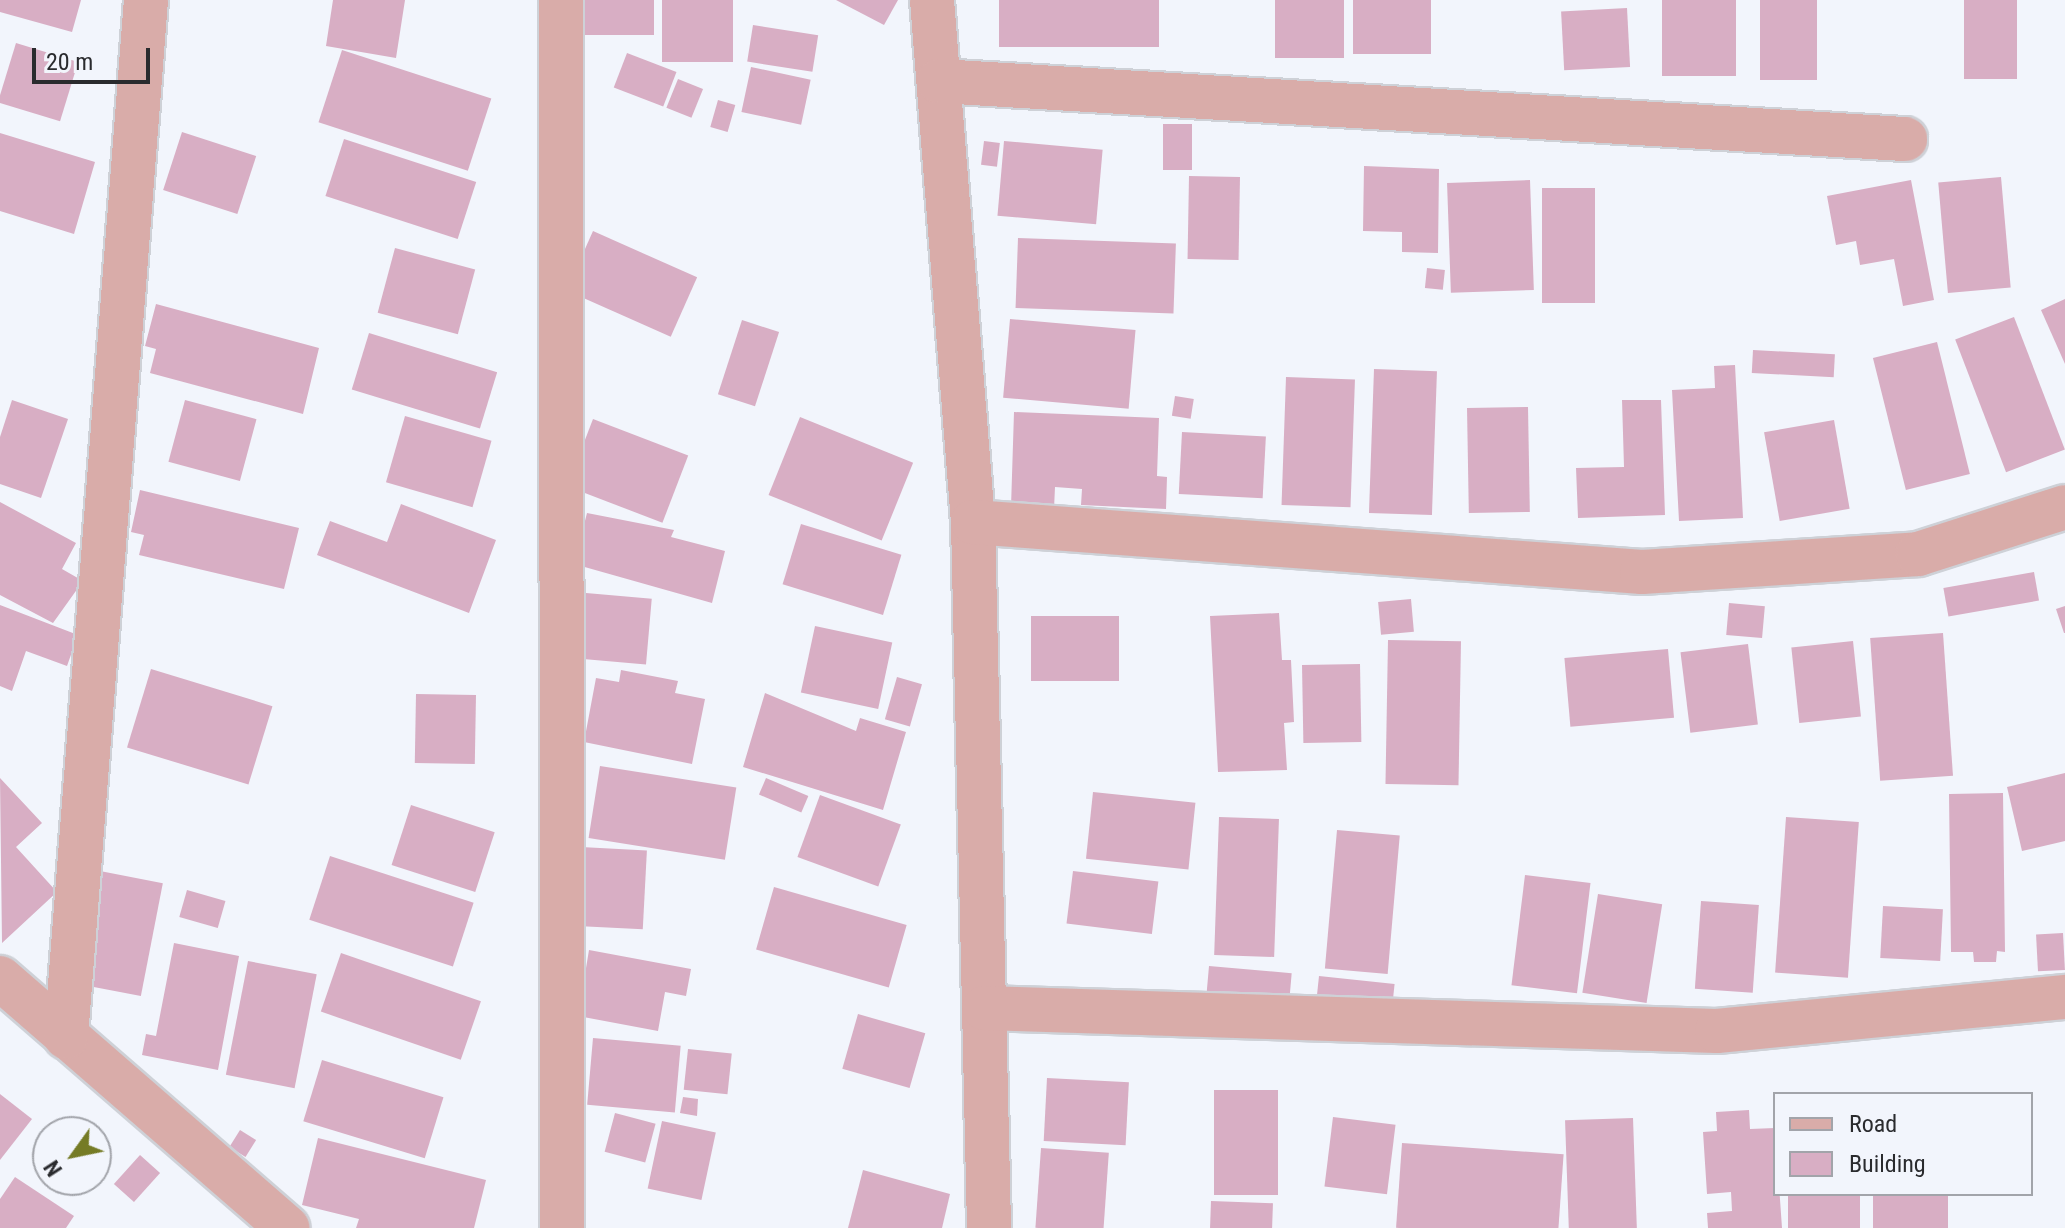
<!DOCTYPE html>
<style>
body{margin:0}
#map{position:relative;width:2065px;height:1228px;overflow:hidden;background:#f2f5fc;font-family:"Roboto Condensed",sans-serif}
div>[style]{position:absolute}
.building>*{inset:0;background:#d8aec4;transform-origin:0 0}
.roads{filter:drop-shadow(2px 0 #ced1d7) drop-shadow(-2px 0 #ced1d7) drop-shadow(0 2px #ced1d7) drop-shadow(0 -2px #ced1d7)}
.minor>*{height:44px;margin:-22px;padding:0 22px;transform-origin:22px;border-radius:22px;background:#d9aca9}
span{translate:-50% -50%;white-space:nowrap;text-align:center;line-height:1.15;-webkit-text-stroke:6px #f2f5fc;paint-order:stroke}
.legend{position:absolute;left:1773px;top:1092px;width:260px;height:104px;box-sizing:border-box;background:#f2f5fc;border:2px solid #a2a4aa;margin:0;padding:10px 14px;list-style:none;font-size:24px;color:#2a2b2e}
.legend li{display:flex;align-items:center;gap:16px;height:40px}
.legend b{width:40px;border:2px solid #a2a4aa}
.north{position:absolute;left:32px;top:1116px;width:80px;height:80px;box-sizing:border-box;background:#f2f5fc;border:2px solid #a2a4aa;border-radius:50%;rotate:237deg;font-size:22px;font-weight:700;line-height:32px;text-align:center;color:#2a2b2e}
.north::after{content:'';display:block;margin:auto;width:28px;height:36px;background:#757b25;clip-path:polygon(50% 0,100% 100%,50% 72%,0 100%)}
.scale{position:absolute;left:32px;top:48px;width:118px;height:36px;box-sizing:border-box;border:4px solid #2a2b2e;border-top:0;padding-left:10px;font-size:24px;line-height:28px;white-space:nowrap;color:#2a2b2e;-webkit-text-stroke:6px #f2f5fc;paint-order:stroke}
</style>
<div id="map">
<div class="building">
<div style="clip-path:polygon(0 0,81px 0,72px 32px,0 12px)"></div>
<div style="clip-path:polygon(333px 0,405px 0,396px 58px,326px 46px)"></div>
<div style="left:582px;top:0;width:72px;height:35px"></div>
<div style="left:662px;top:0;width:71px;height:62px"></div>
<div style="clip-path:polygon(836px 0,898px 0,884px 25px)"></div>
<div style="left:999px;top:0;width:160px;height:47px"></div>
<div style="left:1275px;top:0;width:69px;height:58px"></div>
<div style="left:1353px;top:0;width:78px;height:54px"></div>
<div style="left:1662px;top:0;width:74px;height:76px"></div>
<div style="left:1760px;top:0;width:57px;height:80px"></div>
<div style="left:1964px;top:0;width:53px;height:79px"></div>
<div style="left:1627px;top:8px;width:59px;height:66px;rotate:87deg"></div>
<div style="left:753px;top:25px;width:66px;height:37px;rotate:9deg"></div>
<div style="left:16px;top:43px;width:65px;height:62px;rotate:17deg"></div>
<div style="left:342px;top:50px;width:157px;height:76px;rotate:18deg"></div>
<div style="left:627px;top:53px;width:53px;height:37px;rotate:21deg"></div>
<div style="left:751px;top:67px;width:61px;height:46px;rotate:12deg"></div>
<div style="left:678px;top:79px;width:27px;height:31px;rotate:22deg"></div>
<div style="left:718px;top:100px;width:18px;height:28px;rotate:16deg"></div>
<div style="left:1163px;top:124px;width:29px;height:46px"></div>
<div style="left:182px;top:132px;width:78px;height:61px;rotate:18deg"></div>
<div style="clip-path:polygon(0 133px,95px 162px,74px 234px,0 211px)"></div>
<div style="left:344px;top:139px;width:139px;height:60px;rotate:18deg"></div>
<div style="left:984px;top:141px;width:16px;height:24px;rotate:7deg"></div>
<div style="left:1004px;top:141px;width:99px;height:75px;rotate:5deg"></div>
<div style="clip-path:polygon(1364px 166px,1439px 169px,1438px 253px,1402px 252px,1402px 232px,1363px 231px)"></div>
<div style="left:1189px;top:176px;width:51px;height:83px;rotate:1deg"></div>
<div style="left:2001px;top:177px;width:111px;height:63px;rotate:85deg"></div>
<div style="left:1530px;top:180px;width:110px;height:83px;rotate:88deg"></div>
<div style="clip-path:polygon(1911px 180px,1934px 300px,1903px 306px,1894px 259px,1860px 265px,1856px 241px,1836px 245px,1827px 196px)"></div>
<div style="left:1542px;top:188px;width:53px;height:115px"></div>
<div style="left:593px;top:231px;width:114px;height:65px;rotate:24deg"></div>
<div style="left:1018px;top:238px;width:158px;height:70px;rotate:2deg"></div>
<div style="left:395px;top:248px;width:83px;height:67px;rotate:15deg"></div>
<div style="left:1427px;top:268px;width:18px;height:20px;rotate:6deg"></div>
<div style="clip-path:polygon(2065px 299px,2065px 364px,2041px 310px)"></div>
<div style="clip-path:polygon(156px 304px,319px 348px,303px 414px,150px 373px,156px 349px,145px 346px)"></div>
<div style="left:2014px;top:317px;width:142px;height:63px;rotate:69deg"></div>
<div style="left:1010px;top:319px;width:126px;height:79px;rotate:5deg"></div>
<div style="left:742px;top:320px;width:39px;height:78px;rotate:18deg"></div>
<div style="left:369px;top:333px;width:134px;height:59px;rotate:17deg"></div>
<div style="left:1937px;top:342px;width:136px;height:66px;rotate:76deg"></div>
<div style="left:1753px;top:350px;width:82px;height:23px;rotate:3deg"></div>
<div style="clip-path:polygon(1735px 365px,1743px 518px,1679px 521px,1672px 390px,1715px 388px,1714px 366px)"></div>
<div style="left:1374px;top:369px;width:63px;height:144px;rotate:2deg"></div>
<div style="left:1286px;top:377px;width:69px;height:128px;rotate:2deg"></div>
<div style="left:1175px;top:396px;width:19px;height:20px;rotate:9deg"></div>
<div style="clip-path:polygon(12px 400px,68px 419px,41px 498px,0 484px,0 437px)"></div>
<div style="left:185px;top:400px;width:74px;height:64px;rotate:15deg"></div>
<div style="clip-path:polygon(1622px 400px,1661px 400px,1665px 515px,1578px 518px,1576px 468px,1624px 467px)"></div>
<div style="left:1528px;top:407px;width:105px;height:61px;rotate:89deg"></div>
<div style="clip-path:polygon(1014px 412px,1159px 418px,1157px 476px,1167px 477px,1166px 509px,1081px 505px,1082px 489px,1055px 487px,1054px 509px,1011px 507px)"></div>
<div style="left:405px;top:416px;width:90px;height:69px;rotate:16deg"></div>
<div style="left:800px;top:417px;width:122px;height:84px;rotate:22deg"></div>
<div style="left:593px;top:419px;width:102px;height:72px;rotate:21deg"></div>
<div style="left:1834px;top:420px;width:90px;height:71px;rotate:80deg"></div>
<div style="left:1182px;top:432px;width:84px;height:62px;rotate:3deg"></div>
<div style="clip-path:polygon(140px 490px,299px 528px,284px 589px,139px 555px,144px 535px,131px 532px)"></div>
<div style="clip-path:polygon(0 502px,76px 543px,62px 569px,83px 581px,53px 623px,0 595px)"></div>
<div style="clip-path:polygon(401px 504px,496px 540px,469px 613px,317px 555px,330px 521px,387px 542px)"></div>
<div style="clip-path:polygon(587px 513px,674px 530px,671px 537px,725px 551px,712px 603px,574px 564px)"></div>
<div style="left:801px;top:524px;width:105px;height:63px;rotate:17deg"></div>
<div style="left:2034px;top:572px;width:29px;height:92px;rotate:80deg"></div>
<div style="left:586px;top:593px;width:66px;height:66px;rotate:5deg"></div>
<div style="left:1411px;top:599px;width:33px;height:33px;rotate:85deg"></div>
<div style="left:1729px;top:603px;width:36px;height:32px;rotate:5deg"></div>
<div style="clip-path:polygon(0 605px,78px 635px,67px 666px,26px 651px,12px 691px,0 686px)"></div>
<div style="clip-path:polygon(2065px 606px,2065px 633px,2064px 633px,2056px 609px)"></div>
<div style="clip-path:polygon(1279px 613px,1282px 660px,1291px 660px,1294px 722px,1284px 723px,1287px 770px,1218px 772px,1210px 616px)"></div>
<div style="left:1031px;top:616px;width:88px;height:65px"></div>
<div style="left:815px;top:626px;width:79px;height:68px;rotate:12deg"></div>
<div style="left:1943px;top:633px;width:143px;height:73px;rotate:86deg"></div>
<div style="left:1388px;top:640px;width:73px;height:144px;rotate:1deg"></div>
<div style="left:1853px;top:641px;width:76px;height:62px;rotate:84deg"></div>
<div style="left:1748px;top:644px;width:81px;height:68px;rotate:83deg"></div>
<div style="left:1668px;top:649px;width:69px;height:104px;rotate:85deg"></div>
<div style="left:1360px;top:664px;width:78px;height:58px;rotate:89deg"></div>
<div style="left:151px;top:669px;width:127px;height:82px;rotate:17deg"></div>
<div style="clip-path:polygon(621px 670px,678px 681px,675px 693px,705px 699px,692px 764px,584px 742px,596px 678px,619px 682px)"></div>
<div style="left:897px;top:677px;width:26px;height:44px;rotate:16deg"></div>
<div style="clip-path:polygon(765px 693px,856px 731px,860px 718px,906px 732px,883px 810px,743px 767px)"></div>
<div style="left:416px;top:694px;width:60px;height:69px;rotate:1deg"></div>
<div style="left:600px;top:766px;width:138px;height:73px;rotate:9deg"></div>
<div style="clip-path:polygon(2065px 773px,2065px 841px,2022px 851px,2007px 787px)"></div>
<div style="clip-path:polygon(0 778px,42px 823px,16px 847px,57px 892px,2px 943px)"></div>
<div style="left:766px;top:778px;width:46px;height:18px;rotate:23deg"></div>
<div style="left:1093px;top:792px;width:103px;height:67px;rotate:6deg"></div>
<div style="clip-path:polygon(2003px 793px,2005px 952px,1997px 951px,1996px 962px,1974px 962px,1973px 952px,1951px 952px,1949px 794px)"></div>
<div style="left:820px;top:795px;width:86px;height:66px;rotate:20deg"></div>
<div style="left:411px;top:805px;width:88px;height:63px;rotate:18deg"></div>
<div style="left:1219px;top:817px;width:60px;height:138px;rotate:2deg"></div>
<div style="left:1786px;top:817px;width:73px;height:156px;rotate:4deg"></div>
<div style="left:1337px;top:830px;width:63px;height:139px;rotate:5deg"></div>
<div style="left:581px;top:847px;width:66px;height:79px;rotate:3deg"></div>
<div style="left:330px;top:856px;width:151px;height:67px;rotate:18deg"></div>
<div style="left:100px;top:871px;width:64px;height:115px;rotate:11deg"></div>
<div style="left:1073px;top:871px;width:86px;height:53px;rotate:7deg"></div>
<div style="left:1525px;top:875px;width:66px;height:111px;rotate:7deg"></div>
<div style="left:774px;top:887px;width:138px;height:65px;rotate:16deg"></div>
<div style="left:187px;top:890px;width:40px;height:28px;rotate:16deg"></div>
<div style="left:1598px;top:894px;width:65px;height:100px;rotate:9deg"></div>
<div style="left:1701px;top:901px;width:58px;height:88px;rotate:4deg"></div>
<div style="left:1883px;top:906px;width:60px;height:52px;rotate:3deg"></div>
<div style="left:2063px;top:933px;width:37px;height:27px;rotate:87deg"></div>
<div style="clip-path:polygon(174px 943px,239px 956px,218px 1070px,142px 1055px,146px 1034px,156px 1036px)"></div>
<div style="clip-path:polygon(589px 950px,691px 969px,686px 996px,665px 992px,658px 1031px,578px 1016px)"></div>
<div style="left:341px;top:953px;width:148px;height:62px;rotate:19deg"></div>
<div style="left:248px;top:961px;width:70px;height:116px;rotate:11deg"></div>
<div style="left:1209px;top:966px;width:83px;height:36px;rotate:5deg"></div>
<div style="left:1319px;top:976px;width:76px;height:30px;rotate:6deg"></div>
<div style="left:858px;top:1014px;width:70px;height:57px;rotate:16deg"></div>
<div style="left:593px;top:1038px;width:88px;height:67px;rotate:5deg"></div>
<div style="left:688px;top:1049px;width:44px;height:41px;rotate:6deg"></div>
<div style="left:322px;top:1060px;width:127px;height:64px;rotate:17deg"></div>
<div style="left:1047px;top:1078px;width:82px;height:63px;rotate:3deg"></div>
<div style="left:1214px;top:1090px;width:64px;height:105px"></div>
<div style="clip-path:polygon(0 1094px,32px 1119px,0 1160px)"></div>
<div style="clip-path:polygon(683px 1097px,698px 1099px,697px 1116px,680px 1113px)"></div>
<div style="clip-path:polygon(1749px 1110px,1750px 1129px,1775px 1128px,1782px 1228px,1708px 1228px,1707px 1213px,1732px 1211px,1731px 1192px,1707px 1194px,1703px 1132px,1717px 1131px,1716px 1112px)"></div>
<div style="left:615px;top:1113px;width:42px;height:40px;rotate:15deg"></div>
<div style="left:1333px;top:1117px;width:63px;height:70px;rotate:7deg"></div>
<div style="left:1633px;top:1118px;width:110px;height:68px;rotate:88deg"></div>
<div style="left:662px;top:1121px;width:55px;height:69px;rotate:12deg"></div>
<div style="left:240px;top:1130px;width:19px;height:20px;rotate:32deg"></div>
<div style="clip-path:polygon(318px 1138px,486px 1180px,474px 1228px,356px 1228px,359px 1219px,302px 1205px)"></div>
<div style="left:1402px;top:1143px;width:162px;height:85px;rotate:4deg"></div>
<div style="left:1041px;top:1148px;width:68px;height:80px;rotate:4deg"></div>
<div style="left:140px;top:1155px;width:27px;height:39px;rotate:42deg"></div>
<div style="clip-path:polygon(863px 1170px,950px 1194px,942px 1228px,848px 1228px)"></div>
<div style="clip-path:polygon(15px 1177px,74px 1216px,66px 1228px,0 1228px,0 1199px)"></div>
<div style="left:1788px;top:1194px;width:72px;height:34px"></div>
<div style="left:1873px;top:1194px;width:75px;height:34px"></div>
<div style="left:1211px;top:1201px;width:62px;height:27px;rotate:2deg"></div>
</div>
<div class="roads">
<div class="minor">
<div style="left:561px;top:0;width:1228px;rotate:89.95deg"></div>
<div style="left:932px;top:0;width:524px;rotate:85.51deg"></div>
<div style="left:973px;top:522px;width:706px;rotate:88.7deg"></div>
<div style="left:939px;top:81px;width:968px;rotate:3.44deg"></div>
<div style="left:973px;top:522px;width:671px;rotate:4.27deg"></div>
<div style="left:1642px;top:572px;width:277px;rotate:-3.7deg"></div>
<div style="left:1918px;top:554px;width:154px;rotate:-17.7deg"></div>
<div style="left:0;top:978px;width:381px;rotate:41deg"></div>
<div style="left:984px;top:1008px;width:733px;rotate:1.8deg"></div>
<div style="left:1717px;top:1031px;width:350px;rotate:-5.6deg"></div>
<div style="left:66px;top:1037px;width:1040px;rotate:-85.59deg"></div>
</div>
</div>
<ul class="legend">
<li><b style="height:10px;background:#d9aca9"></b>Road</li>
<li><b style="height:22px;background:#d8aec4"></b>Building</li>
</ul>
<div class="north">N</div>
<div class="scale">20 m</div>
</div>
